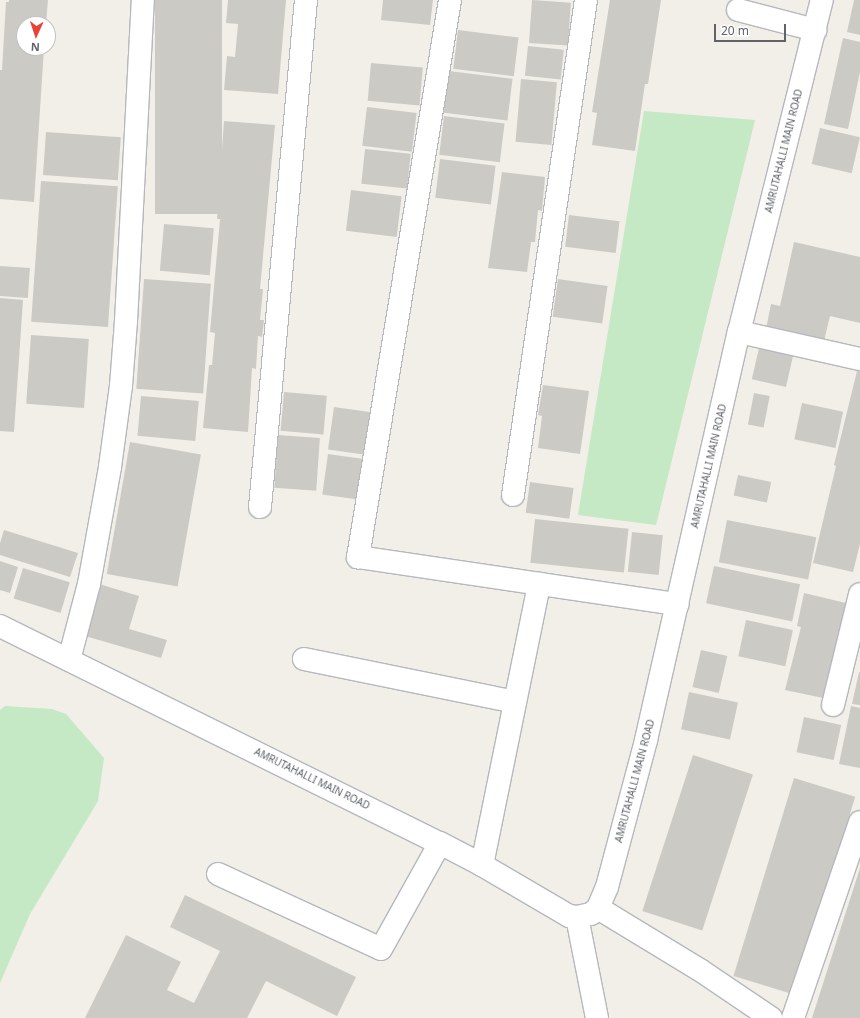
<!DOCTYPE html>
<style>
body{margin:0}
#map{position:relative;width:860px;height:1018px;overflow:hidden;background:#f1efe8;font-family:"Noto Sans",sans-serif}
div>[style]{position:absolute}
.green>*{inset:0;background:#c5e8c5}
.building>*{inset:0;background:#cccac5;transform-origin:0 0}
.roads{filter:drop-shadow(1px 0 #b5b8bc) drop-shadow(-1px 0 #b5b8bc) drop-shadow(0 1px #b5b8bc) drop-shadow(0 -1px #b5b8bc)}
.minor>*{height:22px;margin:-11px;padding:0 11px;transform-origin:11px;border-radius:11px;background:#fff}
span{translate:-50% -50%;white-space:nowrap;text-align:center;line-height:1.15;-webkit-text-stroke:3px #fff;paint-order:stroke}
.street-label{font-size:10px;color:#5f6368}
.north{position:absolute;left:16px;top:16px;width:40px;height:40px;box-sizing:border-box;background:#fff;border:1px solid #bfc1c3;border-radius:50%;rotate:183deg;font-size:11px;font-weight:700;line-height:16px;text-align:center;color:#5f6368}
.north::after{content:'';display:block;margin:auto;width:14px;height:18px;background:#ea4335;clip-path:polygon(50% 0,100% 100%,50% 72%,0 100%)}
.scale{position:absolute;left:714px;top:24px;width:72px;height:18px;box-sizing:border-box;border:2px solid #5f6368;border-top:0;padding-left:5px;font-size:12px;line-height:14px;white-space:nowrap;color:#5f6368;-webkit-text-stroke:3px #fff;paint-order:stroke}
</style>
<div id="map">
<div class="green">
<div style="clip-path:polygon(644px 111px,755px 120px,656px 525px,578px 515px)"></div>
<div style="clip-path:polygon(5px 706px,52px 709px,66px 714px,104px 758px,98px 801px,30px 914px,0 983px,0 710px)"></div>
</div>
<div class="building">
<div style="clip-path:polygon(9px 0,48px 0,46px 24px,24px 24px,24px 48px,44px 48px,34px 202px,0 199px,0 70px,2px 70px,6px 2px,9px 2px)"></div>
<div style="left:155px;top:0;width:67px;height:214px"></div>
<div style="clip-path:polygon(228px 0,286px 0,278px 94px,224px 90px,227px 56px,235px 57px,238px 24px,226px 23px)"></div>
<div style="clip-path:polygon(383px 0,433px 0,430px 25px,381px 20px)"></div>
<div style="left:532px;top:0;width:39px;height:43px;rotate:4deg"></div>
<div style="clip-path:polygon(610px 0,661px 0,648px 84px,645px 84px,635px 151px,592px 145px,597px 113px,592px 112px)"></div>
<div style="clip-path:polygon(854px 0,860px 0,860px 35px,847px 32px)"></div>
<div style="left:458px;top:30px;width:61px;height:39px;rotate:7deg"></div>
<div style="clip-path:polygon(843px 38px,860px 42px,860px 72px,848px 129px,824px 124px)"></div>
<div style="left:528px;top:46px;width:36px;height:30px;rotate:6deg"></div>
<div style="left:371px;top:63px;width:52px;height:38px;rotate:5deg"></div>
<div style="left:449px;top:71px;width:64px;height:42px;rotate:7deg"></div>
<div style="left:521px;top:79px;width:36px;height:63px;rotate:5deg"></div>
<div style="left:367px;top:107px;width:50px;height:39px;rotate:7deg"></div>
<div style="left:444px;top:116px;width:61px;height:39px;rotate:7deg"></div>
<div style="clip-path:polygon(224px 121px,275px 125px,260px 289px,263px 289px,260px 320px,264px 320px,262px 337px,258px 336px,256px 369px,252px 368px,248px 432px,203px 428px,209px 365px,212px 365px,215px 333px,210px 332px,220px 219px,217px 219px)"></div>
<div style="left:820px;top:128px;width:41px;height:37px;rotate:13deg"></div>
<div style="left:46px;top:132px;width:75px;height:43px;rotate:4deg"></div>
<div style="left:365px;top:149px;width:46px;height:35px;rotate:6deg"></div>
<div style="left:440px;top:159px;width:56px;height:39px;rotate:7deg"></div>
<div style="clip-path:polygon(502px 172px,545px 177px,542px 211px,538px 210px,535px 242px,531px 242px,527px 272px,488px 268px)"></div>
<div style="left:41px;top:181px;width:77px;height:141px;rotate:4deg"></div>
<div style="left:351px;top:190px;width:51px;height:41px;rotate:7deg"></div>
<div style="left:569px;top:215px;width:51px;height:32px;rotate:7deg"></div>
<div style="left:164px;top:224px;width:50px;height:47px;rotate:5deg"></div>
<div style="clip-path:polygon(794px 242px,860px 257px,860px 323px,830px 316px,824px 341px,766px 329px,771px 304px,780px 306px)"></div>
<div style="left:0;top:266px;width:30px;height:30px;rotate:4deg"></div>
<div style="left:144px;top:279px;width:67px;height:110px;rotate:4deg"></div>
<div style="left:558px;top:279px;width:50px;height:38px;rotate:8deg"></div>
<div style="clip-path:polygon(0 298px,23px 300px,14px 432px,0 431px)"></div>
<div style="left:31px;top:335px;width:58px;height:69px;rotate:4deg"></div>
<div style="left:759px;top:348px;width:35px;height:32px;rotate:13deg"></div>
<div style="clip-path:polygon(858px 367px,860px 368px,860px 544px,853px 572px,813px 563px,836px 466px,834px 465px)"></div>
<div style="clip-path:polygon(543px 385px,589px 391px,580px 454px,538px 448px,542px 416px,538px 415px)"></div>
<div style="left:284px;top:392px;width:43px;height:39px;rotate:5deg"></div>
<div style="left:754px;top:393px;width:16px;height:32px;rotate:11deg"></div>
<div style="left:141px;top:396px;width:58px;height:40px;rotate:5deg"></div>
<div style="left:802px;top:403px;width:42px;height:37px;rotate:12deg"></div>
<div style="left:334px;top:407px;width:36px;height:43px;rotate:8deg"></div>
<div style="left:278px;top:435px;width:42px;height:53px;rotate:4deg"></div>
<div style="left:130px;top:442px;width:72px;height:134px;rotate:10deg"></div>
<div style="left:328px;top:454px;width:36px;height:41px;rotate:8deg"></div>
<div style="left:738px;top:475px;width:34px;height:21px;rotate:12deg"></div>
<div style="left:530px;top:482px;width:44px;height:31px;rotate:8deg"></div>
<div style="left:535px;top:519px;width:94px;height:44px;rotate:6deg"></div>
<div style="left:727px;top:520px;width:91px;height:43px;rotate:11deg"></div>
<div style="clip-path:polygon(4px 530px,78px 553px,70px 577px,0 555px,0 543px)"></div>
<div style="left:632px;top:532px;width:31px;height:40px;rotate:6deg"></div>
<div style="clip-path:polygon(0 561px,18px 567px,10px 593px,0 590px)"></div>
<div style="left:714px;top:566px;width:88px;height:38px;rotate:12deg"></div>
<div style="left:23px;top:568px;width:49px;height:32px;rotate:17deg"></div>
<div style="clip-path:polygon(99px 584px,139px 596px,129px 629px,167px 640px,161px 658px,85px 636px)"></div>
<div style="clip-path:polygon(804px 593px,846px 603px,823px 698px,785px 690px,801px 627px,797px 626px)"></div>
<div style="left:746px;top:620px;width:48px;height:37px;rotate:12deg"></div>
<div style="left:701px;top:650px;width:27px;height:38px;rotate:13deg"></div>
<div style="clip-path:polygon(859px 672px,860px 672px,860px 705px,852px 704px)"></div>
<div style="left:689px;top:692px;width:50px;height:38px;rotate:12deg"></div>
<div style="clip-path:polygon(851px 706px,860px 708px,860px 768px,839px 764px)"></div>
<div style="left:804px;top:717px;width:38px;height:36px;rotate:12deg"></div>
<div style="left:693px;top:755px;width:63px;height:164px;rotate:18deg"></div>
<div style="left:794px;top:778px;width:64px;height:207px;rotate:17deg"></div>
<div style="clip-path:polygon(860px 868px,860px 1018px,812px 1018px)"></div>
<div style="clip-path:polygon(185px 895px,356px 977px,337px 1016px,266px 981px,247px 1018px,85px 1018px,126px 935px,181px 962px,167px 990px,194px 1003px,220px 951px,170px 927px)"></div>
</div>
<div class="roads">
<div class="minor">
<div style="left:450px;top:0;width:565px;rotate:99.38deg"></div>
<div style="left:358px;top:557px;width:323px;rotate:8.4deg"></div>
<div style="left:738px;top:10px;width:80px;rotate:14.6deg"></div>
<div style="left:739px;top:332px;width:124px;rotate:12.6deg"></div>
<div style="left:513px;top:495px;width:500px;rotate:-81.61deg"></div>
<div style="left:260px;top:507px;width:509px;rotate:-84.82deg"></div>
<div style="left:0;top:626px;width:491px;rotate:26.3deg"></div>
<div style="left:440px;top:843px;width:47px;rotate:27.6deg"></div>
<div style="left:482px;top:865px;width:101px;rotate:30.4deg"></div>
<div style="left:569px;top:916px;width:8px;rotate:7deg"></div>
<div style="left:577px;top:917px;width:14px;rotate:-12deg"></div>
<div style="left:591px;top:914px;width:9px;rotate:-41deg"></div>
<div style="left:598px;top:908px;width:23px;rotate:-67deg"></div>
<div style="left:607px;top:887px;width:152px;rotate:-75.1deg"></div>
<div style="left:646px;top:740px;width:418px;rotate:-77.2deg"></div>
<div style="left:739px;top:332px;width:342px;rotate:-76deg"></div>
<div style="left:304px;top:659px;width:215px;rotate:11.5deg"></div>
<div style="left:69px;top:660px;width:79px;rotate:-75.3deg"></div>
<div style="left:89px;top:584px;width:119px;rotate:-79.8deg"></div>
<div style="left:110px;top:467px;width:82px;rotate:-82.3deg"></div>
<div style="left:121px;top:386px;width:65px;rotate:-85.6deg"></div>
<div style="left:126px;top:321px;width:321px;rotate:-87deg"></div>
<div style="left:833px;top:705px;width:114px;rotate:-76.3deg"></div>
<div style="left:482px;top:865px;width:287px;rotate:-78.5deg"></div>
<div style="left:218px;top:874px;width:179px;rotate:24.7deg"></div>
<div style="left:381px;top:949px;width:121px;rotate:-60.9deg"></div>
<div style="left:598px;top:908px;width:119px;rotate:31.3deg"></div>
<div style="left:700px;top:970px;width:86px;rotate:34.1deg"></div>
<div style="left:577px;top:917px;width:103px;rotate:78.8deg"></div>
<div style="left:793px;top:1018px;width:207px;rotate:-71.1deg"></div>
</div>
</div>
<div class="street-label">
<span style="left:784px;top:151px;rotate:-76deg">AMRUTAHALLI MAIN ROAD</span>
<span style="left:709px;top:466px;rotate:-77deg">AMRUTAHALLI MAIN ROAD</span>
<span style="left:312px;top:779px;rotate:26deg">AMRUTAHALLI MAIN ROAD</span>
<span style="left:635px;top:781px;rotate:-75deg">AMRUTAHALLI MAIN ROAD</span>
</div>
<div class="north">N</div>
<div class="scale">20 m</div>
</div>
